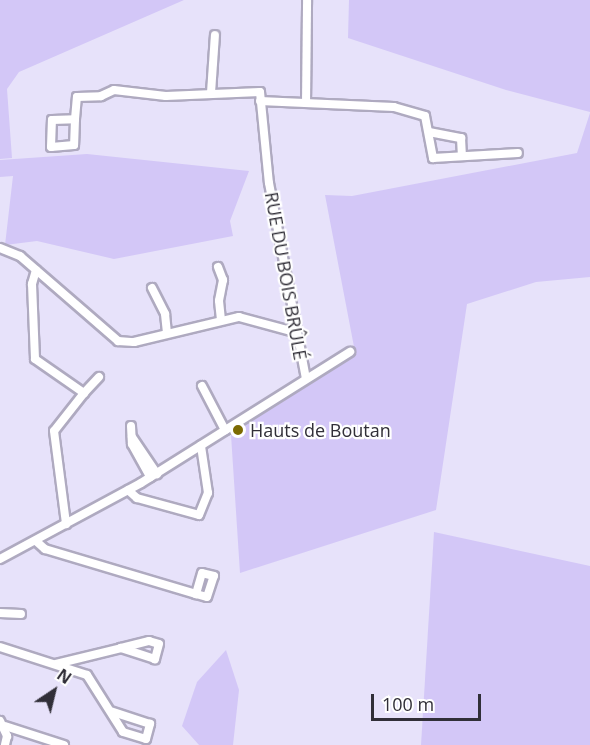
<!DOCTYPE html>
<meta charset="utf-8">
<style>
body{margin:0}
#map{position:relative;width:590px;height:745px;overflow:hidden;background:#e7e2fa;font-family:"Open Sans",sans-serif}
div>[style]{position:absolute}
.green>*{inset:0;background:#d3c7f7}
.roads{filter:drop-shadow(2px 0 #afaac0) drop-shadow(-2px 0 #afaac0) drop-shadow(0 2px #afaac0) drop-shadow(0 -2px #afaac0)}
.street>*{height:8px;margin:-4px;padding:0 4px;transform-origin:4px;border-radius:4px;background:#fff}
.dots>*{width:16px;height:16px;translate:-50% -50%;box-sizing:border-box;border:3px solid #fff;border-radius:50%}
span{translate:-50% -50%;white-space:nowrap;text-align:center;line-height:1.15;-webkit-text-stroke:4.5px #fff;paint-order:stroke}
.street-label{font-size:18px;color:#312f38}
.poi-label{font-size:18px;color:#312f38}
.left{translate:0 -50%;text-align:left}
.north{position:absolute;left:24px;top:661px;width:60px;height:60px;-webkit-text-stroke:4px #fff;paint-order:stroke;rotate:35deg;font-size:16px;font-weight:700;line-height:24px;text-align:center;color:#312f38}
.north::after{content:'';display:block;margin:auto;width:21px;height:27px;background:#312f38;clip-path:polygon(50% 0,100% 100%,50% 72%,0 100%)}
.scale{position:absolute;left:371px;top:694px;width:110px;height:27px;box-sizing:border-box;border:3px solid #312f38;border-top:0;padding-left:8px;font-size:18px;line-height:21px;white-space:nowrap;color:#312f38;-webkit-text-stroke:4px #fff;paint-order:stroke}
</style>
<div id="map">
<div class="green">
<div style="clip-path:polygon(0 0,184px 0,19px 72px,7px 89px,12px 158px,0 159px)"></div>
<div style="clip-path:polygon(349px 0,590px 0,590px 112px,506px 90px,348px 38px)"></div>
<div style="clip-path:polygon(590px 113px,590px 277px,536px 282px,467px 304px,436px 510px,240px 573px,231px 435px,355px 352px,325px 195px,352px 196px,577px 153px)"></div>
<div style="clip-path:polygon(87px 154px,249px 171px,230px 221px,233px 236px,114px 259px,37px 241px,5px 245px,13px 176px,0 177px,0 160px)"></div>
<div style="clip-path:polygon(434px 532px,590px 566px,590px 745px,421px 745px)"></div>
<div style="clip-path:polygon(226px 650px,239px 690px,233px 745px,199px 745px,182px 726px,197px 682px)"></div>
</div>
<div class="roads">
<div class="street">
<div style="left:211px;top:93px;width:58px;rotate:-86.1deg"></div>
<div style="left:260px;top:101px;width:134px;rotate:2.6deg"></div>
<div style="left:394px;top:107px;width:32px;rotate:16deg"></div>
<div style="left:425px;top:116px;width:43px;rotate:79.2deg"></div>
<div style="left:433px;top:158px;width:85px;rotate:-3.4deg"></div>
<div style="left:306px;top:103px;width:103px;rotate:-89.4deg"></div>
<div style="left:75px;top:119px;width:22px;rotate:-85deg"></div>
<div style="left:77px;top:97px;width:24px;rotate:-2deg"></div>
<div style="left:101px;top:96px;width:14px;rotate:-25deg"></div>
<div style="left:114px;top:90px;width:52px;rotate:6.6deg"></div>
<div style="left:166px;top:96px;width:94px;rotate:-2.4deg"></div>
<div style="left:260px;top:92px;width:91px;rotate:84.4deg"></div>
<div style="left:269px;top:183px;width:199px;rotate:79.3deg"></div>
<div style="left:75px;top:119px;width:26px;rotate:92deg"></div>
<div style="left:74px;top:145px;width:23px;rotate:175deg"></div>
<div style="left:51px;top:147px;width:27px;rotate:-88deg"></div>
<div style="left:52px;top:120px;width:23px;rotate:-2deg"></div>
<div style="left:429px;top:132px;width:33px;rotate:11deg"></div>
<div style="left:461px;top:138px;width:18px;rotate:87deg"></div>
<div style="left:0;top:248px;width:22px;rotate:22deg"></div>
<div style="left:20px;top:256px;width:130px;rotate:40.9deg"></div>
<div style="left:118px;top:341px;width:16px;rotate:4deg"></div>
<div style="left:134px;top:342px;width:108px;rotate:-13.4deg"></div>
<div style="left:239px;top:317px;width:58px;rotate:15deg"></div>
<div style="left:218px;top:267px;width:14px;rotate:69deg"></div>
<div style="left:223px;top:280px;width:21px;rotate:101deg"></div>
<div style="left:219px;top:301px;width:19px;rotate:84deg"></div>
<div style="left:36px;top:270px;width:15px;rotate:106deg"></div>
<div style="left:32px;top:284px;width:75px;rotate:87.7deg"></div>
<div style="left:35px;top:359px;width:60px;rotate:34.8deg"></div>
<div style="left:84px;top:393px;width:48px;rotate:128.3deg"></div>
<div style="left:54px;top:431px;width:94px;rotate:82.6deg"></div>
<div style="left:152px;top:288px;width:29px;rotate:63deg"></div>
<div style="left:165px;top:314px;width:19px;rotate:84deg"></div>
<div style="left:202px;top:386px;width:50px;rotate:62.4deg"></div>
<div style="left:84px;top:393px;width:22px;rotate:-47deg"></div>
<div style="left:131px;top:426px;width:18px;rotate:87deg"></div>
<div style="left:132px;top:444px;width:38px;rotate:61deg"></div>
<div style="left:132px;top:437px;width:45px;rotate:56deg"></div>
<div style="left:128px;top:490px;width:12px;rotate:42deg"></div>
<div style="left:137px;top:498px;width:64px;rotate:15.3deg"></div>
<div style="left:199px;top:515px;width:24px;rotate:-68deg"></div>
<div style="left:208px;top:493px;width:48px;rotate:-98.5deg"></div>
<div style="left:36px;top:541px;width:12px;rotate:42deg"></div>
<div style="left:45px;top:549px;width:158px;rotate:16.6deg"></div>
<div style="left:196px;top:594px;width:11px;rotate:15deg"></div>
<div style="left:207px;top:597px;width:22px;rotate:-72deg"></div>
<div style="left:214px;top:576px;width:12px;rotate:-166deg"></div>
<div style="left:202px;top:573px;width:22px;rotate:106deg"></div>
<div style="left:0;top:559px;width:160px;rotate:-28.3deg"></div>
<div style="left:141px;top:483px;width:247px;rotate:-32.1deg"></div>
<div style="left:0;top:613px;width:21px;rotate:3deg"></div>
<div style="left:0;top:647px;width:91px;rotate:17.8deg"></div>
<div style="left:87px;top:675px;width:67px;rotate:57.7deg"></div>
<div style="left:123px;top:732px;width:24px;rotate:17deg"></div>
<div style="left:146px;top:739px;width:16px;rotate:-75deg"></div>
<div style="left:150px;top:724px;width:40px;rotate:-162deg"></div>
<div style="left:56px;top:664px;width:67px;rotate:-13.8deg"></div>
<div style="left:121px;top:648px;width:29px;rotate:-14deg"></div>
<div style="left:149px;top:641px;width:10px;rotate:17deg"></div>
<div style="left:159px;top:644px;width:16px;rotate:105deg"></div>
<div style="left:155px;top:659px;width:36px;rotate:-162deg"></div>
<div style="left:0;top:721px;width:17px;rotate:65deg"></div>
<div style="left:7px;top:736px;width:9px;rotate:103deg"></div>
<div style="left:5px;top:726px;width:62px;rotate:17.9deg"></div>
</div>
</div>
<div class="dots">
<div style="left:238px;top:430px;background:#7c6a02"></div>
</div>
<div class="street-label">
<span style="left:286px;top:276px;rotate:80deg">RUE DU BOIS BRÛLÉ</span>
</div>
<div class="poi-label">
<span class="left" style="left:250px;top:430px">Hauts de Boutan</span>
</div>
<div class="north">N</div>
<div class="scale">100 m</div>
</div>
